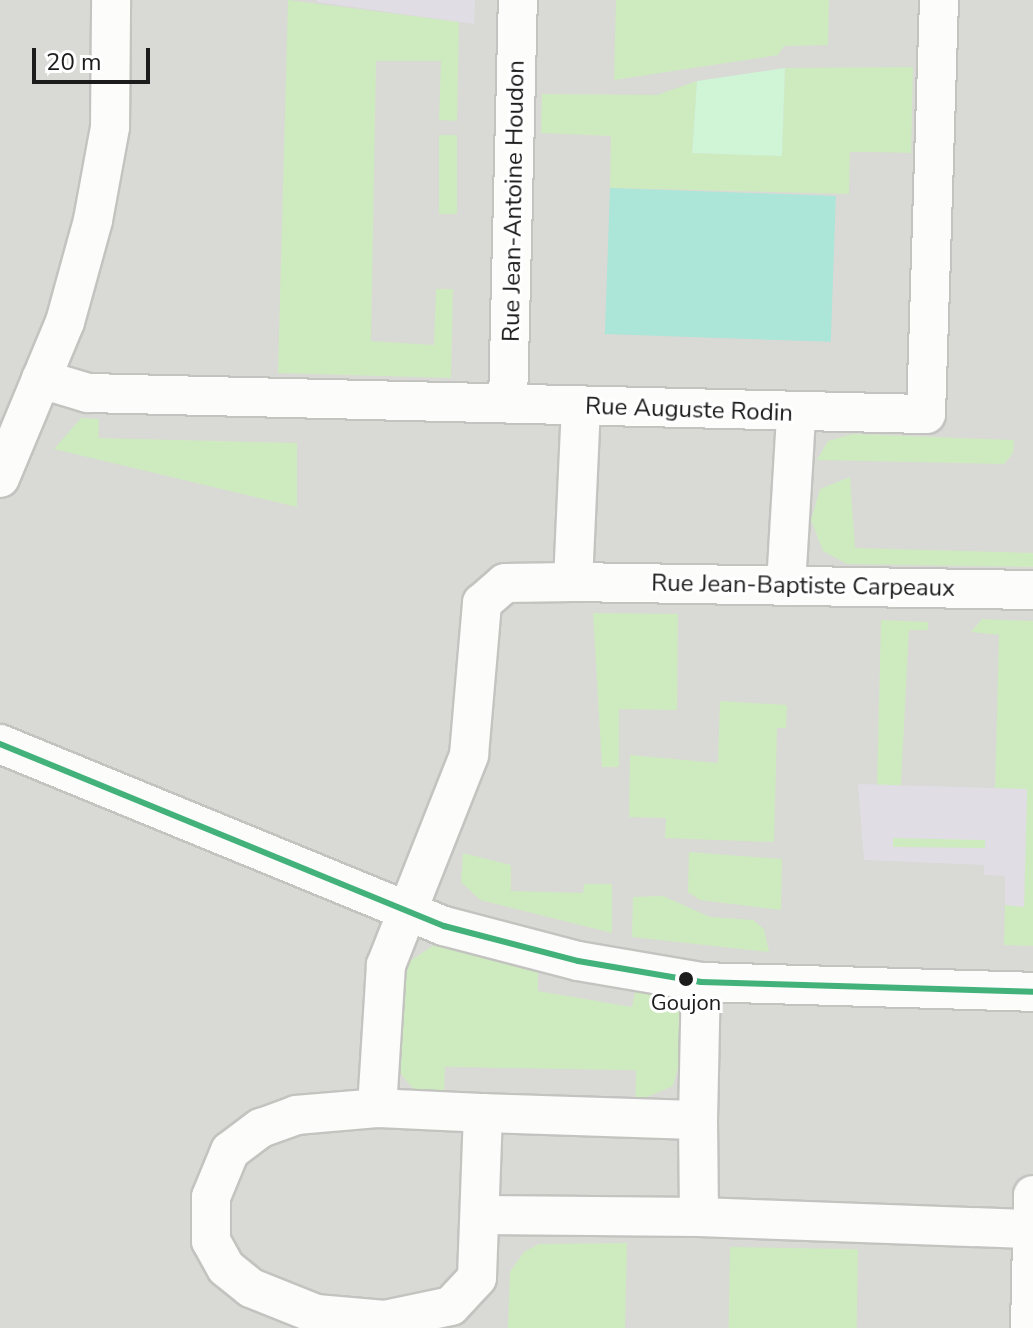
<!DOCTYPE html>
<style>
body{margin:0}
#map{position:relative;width:1033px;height:1328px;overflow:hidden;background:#eaeae4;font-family:"Nunito Sans",sans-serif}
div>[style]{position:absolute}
.residential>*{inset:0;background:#d9d9d5;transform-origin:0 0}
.grass>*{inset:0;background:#ceebc0;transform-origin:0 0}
.park>*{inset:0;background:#cff4d6}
.pitch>*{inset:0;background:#abe6d8;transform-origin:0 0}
.parking>*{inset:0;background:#d9d9d6;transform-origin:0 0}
.plaza>*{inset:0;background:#e0dee4}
.roads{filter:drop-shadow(2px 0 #c3c3c0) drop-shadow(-2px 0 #c3c3c0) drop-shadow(0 2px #c3c3c0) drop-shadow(0 -2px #c3c3c0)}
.minor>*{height:38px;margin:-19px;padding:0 19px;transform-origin:19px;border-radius:19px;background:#fcfcfb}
.bus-1>*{height:6px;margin:-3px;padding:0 3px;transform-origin:3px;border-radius:3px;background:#42b27a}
.dots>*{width:22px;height:22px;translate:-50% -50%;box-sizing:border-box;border:4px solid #fff;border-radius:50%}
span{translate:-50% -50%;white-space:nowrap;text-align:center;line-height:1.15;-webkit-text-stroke:6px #fff;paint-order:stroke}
.bus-label{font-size:22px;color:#1c1c1c}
.street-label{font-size:24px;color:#1c1c1c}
.scale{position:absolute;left:32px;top:48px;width:118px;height:36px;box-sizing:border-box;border:4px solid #1c1c1c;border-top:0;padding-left:10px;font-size:24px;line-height:28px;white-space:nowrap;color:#1c1c1c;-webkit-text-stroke:6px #fff;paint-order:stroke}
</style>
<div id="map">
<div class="residential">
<div style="left:0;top:0;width:1033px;height:1328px"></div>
</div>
<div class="grass">
<div style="clip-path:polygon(288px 0,459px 22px,457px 121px,439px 120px,441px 61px,376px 61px,371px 341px,434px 345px,436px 289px,453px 289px,451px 378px,278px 373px)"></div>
<div style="clip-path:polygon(616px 0,829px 0,828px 45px,784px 46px,778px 55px,614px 80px)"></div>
<div style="clip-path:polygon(913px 67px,911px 153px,850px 152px,849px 194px,610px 188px,611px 136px,541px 133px,542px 94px,657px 95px,697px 81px,692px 153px,782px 155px,785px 68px)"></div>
<div style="left:439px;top:135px;width:18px;height:79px"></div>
<div style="clip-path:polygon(81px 418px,99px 419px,99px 438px,297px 443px,297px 507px,54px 449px)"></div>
<div style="clip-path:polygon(853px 434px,1014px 440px,1013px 453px,1004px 464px,817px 460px,828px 441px)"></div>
<div style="clip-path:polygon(850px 477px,855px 548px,1033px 553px,1033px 567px,847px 564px,823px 551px,811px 520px,820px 489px)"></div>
<div style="clip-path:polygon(593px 613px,678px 614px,677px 710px,619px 709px,619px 767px,602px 767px)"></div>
<div style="clip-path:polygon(982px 619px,1033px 621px,1033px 946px,1004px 945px,1005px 905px,1024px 906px,1027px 790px,995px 789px,999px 635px,971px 632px)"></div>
<div style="clip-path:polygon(881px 620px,928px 622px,928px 630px,909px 630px,905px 786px,877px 786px)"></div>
<div style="clip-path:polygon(720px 701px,787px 705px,786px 728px,777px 728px,774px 842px,665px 838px,666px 818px,629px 817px,630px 755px,718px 763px)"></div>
<div style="left:893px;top:838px;width:92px;height:9px;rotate:1deg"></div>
<div style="clip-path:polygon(689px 852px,782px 859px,781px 910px,700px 900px,688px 892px)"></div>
<div style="clip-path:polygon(463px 853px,511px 865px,511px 891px,583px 893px,584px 884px,612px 884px,612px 933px,480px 900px,461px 882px)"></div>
<div style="clip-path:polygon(663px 896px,710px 917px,753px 920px,764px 929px,769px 952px,632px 937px,633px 897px)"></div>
<div style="clip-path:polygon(434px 945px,538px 971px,538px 991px,632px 1007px,636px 987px,657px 991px,680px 1011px,687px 1034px,673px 1086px,635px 1102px,635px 1071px,445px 1067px,444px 1099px,415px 1091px,397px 1069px,401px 967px)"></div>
<div style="clip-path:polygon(627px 1243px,625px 1328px,508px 1328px,510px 1272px,524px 1252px,539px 1244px)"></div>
<div style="left:730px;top:1247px;width:128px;height:81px;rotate:1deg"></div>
</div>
<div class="park">
<div style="clip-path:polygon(785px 68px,782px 156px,692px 153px,697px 81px)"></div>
</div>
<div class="pitch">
<div style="left:610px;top:188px;width:226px;height:146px;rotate:2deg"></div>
</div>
<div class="parking">
<div style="left:0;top:0;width:53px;height:25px"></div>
<div style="left:475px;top:4px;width:30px;height:334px"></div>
<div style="left:962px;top:9px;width:63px;height:429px;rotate:1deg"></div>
<div style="left:540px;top:149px;width:62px;height:195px;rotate:2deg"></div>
<div style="left:850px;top:152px;width:61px;height:196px;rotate:1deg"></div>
<div style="left:564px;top:362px;width:312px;height:29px;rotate:1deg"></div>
<div style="left:99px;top:410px;width:199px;height:28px;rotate:1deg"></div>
<div style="left:909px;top:630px;width:90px;height:156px;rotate:3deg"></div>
<div style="left:445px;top:1067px;width:191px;height:32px;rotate:1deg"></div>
<div style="left:532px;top:1128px;width:119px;height:73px;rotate:1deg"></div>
</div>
<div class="plaza">
<div style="clip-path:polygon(317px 0,475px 0,474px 24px,317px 2px)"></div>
<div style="clip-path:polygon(evenodd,858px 784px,1027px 789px,1024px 907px,1005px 905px,1005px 876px,984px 875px,984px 865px,864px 860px,858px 784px,893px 838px,985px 840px,985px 848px,893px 847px,893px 838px)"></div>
</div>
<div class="roads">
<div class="minor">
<div style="left:41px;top:379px;width:49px;rotate:16.6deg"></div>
<div style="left:88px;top:393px;width:838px;rotate:1.44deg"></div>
<div style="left:926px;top:414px;width:414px;rotate:-88.2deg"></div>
<div style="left:508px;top:403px;width:403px;rotate:-88.6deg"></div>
<div style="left:0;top:478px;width:169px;rotate:-67.4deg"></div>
<div style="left:65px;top:322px;width:106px;rotate:-74.6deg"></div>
<div style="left:93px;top:220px;width:95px;rotate:-79.6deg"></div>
<div style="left:110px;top:127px;width:127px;rotate:-89.5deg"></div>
<div style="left:573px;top:582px;width:460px;rotate:1deg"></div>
<div style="left:786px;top:585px;width:170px;rotate:-86.6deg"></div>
<div style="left:0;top:744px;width:480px;rotate:22.3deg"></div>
<div style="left:444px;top:926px;width:138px;rotate:14.6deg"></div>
<div style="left:578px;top:961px;width:125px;rotate:9.7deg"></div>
<div style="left:701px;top:982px;width:332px;rotate:1.7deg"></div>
<div style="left:377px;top:1108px;width:106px;rotate:2.7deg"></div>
<div style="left:483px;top:1113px;width:165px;rotate:92.1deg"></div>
<div style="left:477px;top:1278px;width:38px;rotate:133deg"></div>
<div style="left:451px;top:1306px;width:67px;rotate:168deg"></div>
<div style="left:483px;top:1113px;width:215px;rotate:1.9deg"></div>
<div style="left:698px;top:1120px;width:97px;rotate:89.4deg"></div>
<div style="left:699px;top:1217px;width:215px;rotate:-179.5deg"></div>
<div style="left:698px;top:1120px;width:138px;rotate:-88.8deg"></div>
<div style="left:699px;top:1217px;width:333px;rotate:2.1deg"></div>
<div style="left:383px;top:1328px;width:8px;rotate:-76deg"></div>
<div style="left:385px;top:1320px;width:69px;rotate:-175deg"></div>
<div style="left:316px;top:1314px;width:70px;rotate:-158.2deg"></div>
<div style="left:251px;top:1288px;width:32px;rotate:-141deg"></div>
<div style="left:226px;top:1268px;width:31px;rotate:-119deg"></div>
<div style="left:211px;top:1241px;width:44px;rotate:-90deg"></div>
<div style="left:211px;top:1197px;width:50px;rotate:-67.6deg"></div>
<div style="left:230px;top:1151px;width:39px;rotate:-37deg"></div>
<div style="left:261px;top:1128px;width:37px;rotate:-20deg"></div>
<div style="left:296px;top:1115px;width:81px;rotate:-4.9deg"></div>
<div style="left:377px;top:1108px;width:143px;rotate:-86.4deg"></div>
<div style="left:386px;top:965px;width:226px;rotate:-68.4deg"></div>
<div style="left:469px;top:755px;width:153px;rotate:-85.1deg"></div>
<div style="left:482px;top:603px;width:30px;rotate:-41deg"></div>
<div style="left:505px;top:583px;width:68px;rotate:-0.8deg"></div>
<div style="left:573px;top:582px;width:176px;rotate:-87.4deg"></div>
<div style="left:1030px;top:1328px;width:133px;rotate:-88.7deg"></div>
</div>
</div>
<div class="bus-1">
<div style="left:0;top:744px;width:480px;rotate:22.3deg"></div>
<div style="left:444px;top:926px;width:138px;rotate:14.6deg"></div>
<div style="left:578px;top:961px;width:125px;rotate:9.7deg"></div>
<div style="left:701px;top:982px;width:332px;rotate:1.7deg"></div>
</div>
<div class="dots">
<div style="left:686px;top:979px;background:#1c1c1c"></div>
</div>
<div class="bus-label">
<span style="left:686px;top:1004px">Goujon</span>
</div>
<div class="street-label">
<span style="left:514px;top:201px;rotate:-89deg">Rue Jean-Antoine Houdon</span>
<span style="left:689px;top:410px;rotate:2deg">Rue Auguste Rodin</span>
<span style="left:803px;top:586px;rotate:1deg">Rue Jean-Baptiste Carpeaux</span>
</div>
<div class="scale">20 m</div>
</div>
